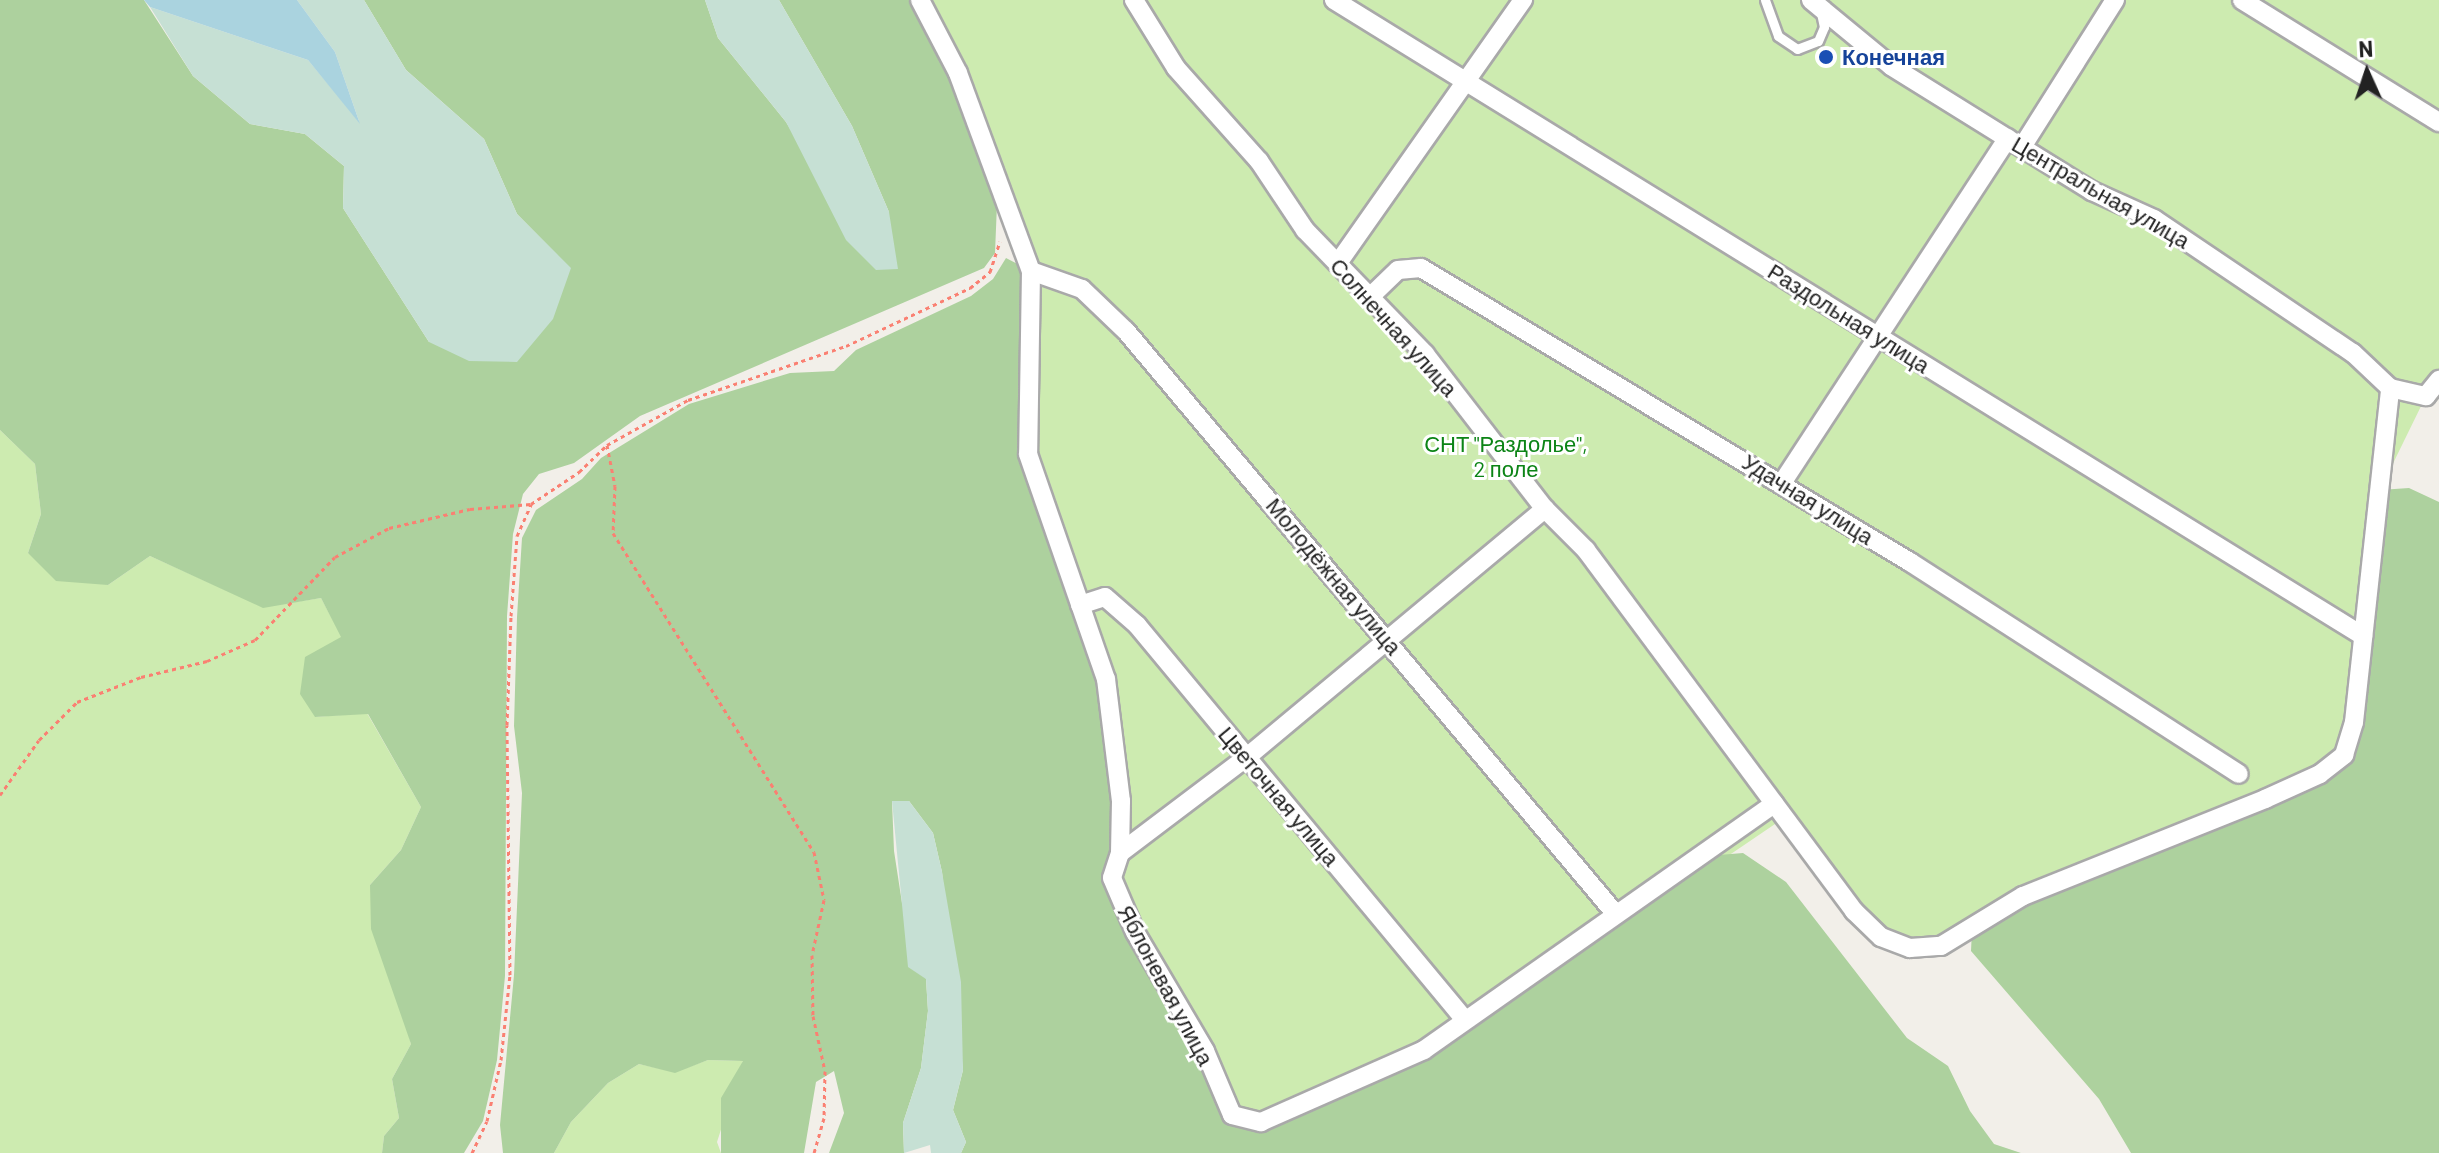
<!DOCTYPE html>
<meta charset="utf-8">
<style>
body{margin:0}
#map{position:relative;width:2439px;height:1153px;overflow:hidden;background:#f2efe9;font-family:Barlow,sans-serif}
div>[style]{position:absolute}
.grass>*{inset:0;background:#cdebb0}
.forest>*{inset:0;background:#add19e}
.wetland>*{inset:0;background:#c6e0d4}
.water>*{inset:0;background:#aad3df}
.path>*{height:3px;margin-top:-1.5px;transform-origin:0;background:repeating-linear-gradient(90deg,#fa8072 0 4px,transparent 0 8px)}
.roads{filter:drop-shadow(2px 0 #a9a9a9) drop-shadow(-2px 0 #a9a9a9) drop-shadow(0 2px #a9a9a9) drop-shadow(0 -2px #a9a9a9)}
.service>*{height:9px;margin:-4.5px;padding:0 4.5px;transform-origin:4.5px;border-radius:4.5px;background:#fff}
.minor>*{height:18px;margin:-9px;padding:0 9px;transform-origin:9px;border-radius:9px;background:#fff}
.dots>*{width:22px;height:22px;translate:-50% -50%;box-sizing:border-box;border:4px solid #fff;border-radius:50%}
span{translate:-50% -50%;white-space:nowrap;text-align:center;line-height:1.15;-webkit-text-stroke:6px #fff;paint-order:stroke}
.transit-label{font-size:22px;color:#164399;font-weight:700}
.left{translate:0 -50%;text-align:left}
.street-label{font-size:22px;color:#222}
.park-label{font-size:22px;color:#0c8416}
.north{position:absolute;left:2327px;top:32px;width:80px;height:80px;-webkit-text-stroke:6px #fff;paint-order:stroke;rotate:357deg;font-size:22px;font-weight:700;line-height:32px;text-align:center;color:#222}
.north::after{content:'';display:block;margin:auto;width:28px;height:36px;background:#222;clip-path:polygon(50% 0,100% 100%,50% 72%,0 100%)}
</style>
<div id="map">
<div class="grass">
<div style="clip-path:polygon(890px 0,2439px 0,2439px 381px,2426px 396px,2380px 490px,2344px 755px,1938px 951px,1890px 949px,1778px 822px,1416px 1068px,1260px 1137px,1223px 1123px,1119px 899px,1028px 454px,1033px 315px,1010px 230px)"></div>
<div style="clip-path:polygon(0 430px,35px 464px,41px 514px,28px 553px,108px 585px,150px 556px,263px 607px,321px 598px,342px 637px,315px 717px,367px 713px,421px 807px,401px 850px,370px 885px,411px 1044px,392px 1079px,399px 1118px,384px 1136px,382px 1153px,0 1153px)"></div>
<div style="clip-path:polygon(708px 1060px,743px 1061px,717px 1142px,721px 1153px,554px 1153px,571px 1122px,608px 1083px,639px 1064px,675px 1072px)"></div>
</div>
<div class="forest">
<div style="clip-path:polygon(0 0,144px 0,193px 76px,250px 124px,305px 134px,344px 166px,343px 208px,429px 342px,570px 268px,517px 214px,484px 139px,406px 70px,364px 0,705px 0,718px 38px,786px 122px,815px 170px,889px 212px,852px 126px,779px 0,909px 0,952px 77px,997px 204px,995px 253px,984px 268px,640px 416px,574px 463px,539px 474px,523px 494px,513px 534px,507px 616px,505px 976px,497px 1060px,483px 1121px,464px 1153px,382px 1153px,384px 1136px,399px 1118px,392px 1079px,411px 1044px,371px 929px,370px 885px,401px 850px,421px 807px,368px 714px,315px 717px,300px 694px,305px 657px,341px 637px,321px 598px,263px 608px,150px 556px,108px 585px,56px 581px,28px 553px,41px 514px,35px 464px,0 430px)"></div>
<div style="clip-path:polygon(1006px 258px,1031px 271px,1028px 454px,1117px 738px,1112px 878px,1232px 1114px,1261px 1122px,1389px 1068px,1695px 857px,1743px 853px,1786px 882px,1907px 1038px,1948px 1066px,1970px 1111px,1994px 1144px,2021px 1153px,961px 1153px,966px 1142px,953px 1110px,963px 1070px,942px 872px,933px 833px,909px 801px,892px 801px,894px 851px,902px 903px,926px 979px,928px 1011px,921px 1068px,903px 1123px,904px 1153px,829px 1153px,844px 1113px,834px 1071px,816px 1082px,804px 1153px,721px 1153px,721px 1098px,743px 1061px,708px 1060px,675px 1073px,639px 1064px,608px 1083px,571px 1122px,554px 1153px,503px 1153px,500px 1125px,514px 975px,522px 793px,514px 726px,517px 617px,522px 538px,536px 510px,582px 479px,601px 458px,689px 404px,790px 373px,834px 371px,856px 350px,971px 296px,993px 279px)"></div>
<div style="clip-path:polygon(2409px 488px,2439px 502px,2439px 1153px,2131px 1153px,2099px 1099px,1971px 951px,1972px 929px,2344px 755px,2380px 490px)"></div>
</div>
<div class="wetland">
<div style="clip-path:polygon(297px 0,364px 0,406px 70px,484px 139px,517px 214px,571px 268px,553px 319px,517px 362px,469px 361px,429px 342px,343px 208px,344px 166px,305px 134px,250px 124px,193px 76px,150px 7px,308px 60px,359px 121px,335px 52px)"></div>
<div style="clip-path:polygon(705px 0,779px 0,852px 126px,889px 212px,898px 269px,876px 270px,846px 240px,786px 122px,718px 38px)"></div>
<div style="clip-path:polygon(892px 801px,909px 801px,933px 833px,942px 872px,961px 982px,963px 1070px,953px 1110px,966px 1142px,961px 1153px,931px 1153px,930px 1145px,904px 1153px,903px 1123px,921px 1068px,928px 1011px,926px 979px,908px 967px)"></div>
</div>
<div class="water">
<div style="clip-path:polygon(144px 0,297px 0,335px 52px,360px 124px,308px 60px,150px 7px)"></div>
</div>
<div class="path">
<div style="left:607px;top:445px;width:42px;rotate:79deg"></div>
<div style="left:615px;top:486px;width:47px;rotate:92.4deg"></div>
<div style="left:613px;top:533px;width:377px;rotate:57.8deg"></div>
<div style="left:814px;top:852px;width:49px;rotate:78.2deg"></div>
<div style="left:824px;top:900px;width:56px;rotate:102.3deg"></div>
<div style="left:812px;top:955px;width:61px;rotate:89.1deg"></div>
<div style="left:813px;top:1016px;width:56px;rotate:77.7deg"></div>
<div style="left:825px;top:1071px;width:47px;rotate:91.2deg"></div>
<div style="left:824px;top:1118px;width:36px;rotate:106deg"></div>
<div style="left:0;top:795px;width:67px;rotate:-54.7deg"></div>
<div style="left:39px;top:740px;width:54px;rotate:-45deg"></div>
<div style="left:77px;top:702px;width:69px;rotate:-21.3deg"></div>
<div style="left:141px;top:677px;width:68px;rotate:-13.6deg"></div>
<div style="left:207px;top:661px;width:52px;rotate:-23.6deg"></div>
<div style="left:255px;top:640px;width:115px;rotate:-46.1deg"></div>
<div style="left:335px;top:557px;width:61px;rotate:-28.2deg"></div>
<div style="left:389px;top:528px;width:83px;rotate:-13.2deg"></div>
<div style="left:470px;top:509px;width:61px;rotate:-4.7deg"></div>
<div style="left:472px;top:1153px;width:35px;rotate:-65deg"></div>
<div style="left:487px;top:1121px;width:63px;rotate:-77.1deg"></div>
<div style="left:501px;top:1060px;width:85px;rotate:-84deg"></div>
<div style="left:510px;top:975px;width:250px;rotate:-90.7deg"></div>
<div style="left:507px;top:725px;width:109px;rotate:-87.9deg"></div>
<div style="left:511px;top:616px;width:80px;rotate:-85.7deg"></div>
<div style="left:517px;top:536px;width:35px;rotate:-66deg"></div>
<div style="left:531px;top:504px;width:58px;rotate:-33.7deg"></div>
<div style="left:579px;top:472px;width:39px;rotate:-44deg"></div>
<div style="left:607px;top:445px;width:93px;rotate:-29.1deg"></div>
<div style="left:688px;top:400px;width:167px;rotate:-18.9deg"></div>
<div style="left:846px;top:346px;width:137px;rotate:-25.1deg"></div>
<div style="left:970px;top:288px;width:26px;rotate:-39deg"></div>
<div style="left:990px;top:272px;width:32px;rotate:-72deg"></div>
</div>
<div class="roads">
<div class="service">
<div style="left:1765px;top:0;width:38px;rotate:70deg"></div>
<div style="left:1778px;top:36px;width:23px;rotate:34deg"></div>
<div style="left:1797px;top:49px;width:22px;rotate:-21deg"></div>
<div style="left:1818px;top:41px;width:15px;rotate:-67deg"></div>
<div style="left:1824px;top:27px;width:14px;rotate:-102deg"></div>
</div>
<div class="minor">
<div style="left:920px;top:0;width:82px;rotate:62.5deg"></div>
<div style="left:958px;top:73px;width:211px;rotate:69.8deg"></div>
<div style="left:1031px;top:271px;width:183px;rotate:90.9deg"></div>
<div style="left:1028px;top:454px;width:238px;rotate:70.9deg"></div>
<div style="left:1106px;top:679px;width:123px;rotate:83deg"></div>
<div style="left:1121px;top:801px;width:52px;rotate:91.1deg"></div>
<div style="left:1120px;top:853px;width:26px;rotate:108deg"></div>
<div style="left:1112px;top:878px;width:59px;rotate:66.9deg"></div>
<div style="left:1135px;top:932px;width:138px;rotate:59.5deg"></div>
<div style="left:1205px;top:1051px;width:69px;rotate:67.1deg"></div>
<div style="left:1232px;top:1115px;width:30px;rotate:14deg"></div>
<div style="left:1261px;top:1122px;width:178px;rotate:-23.8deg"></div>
<div style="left:1424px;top:1050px;width:428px;rotate:-35.1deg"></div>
<div style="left:1134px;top:0;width:80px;rotate:58.3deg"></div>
<div style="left:1176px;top:68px;width:125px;rotate:48.3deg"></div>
<div style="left:1259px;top:161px;width:83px;rotate:56.3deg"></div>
<div style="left:1305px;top:230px;width:173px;rotate:45.9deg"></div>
<div style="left:1425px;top:354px;width:196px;rotate:52.3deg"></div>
<div style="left:1545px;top:509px;width:58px;rotate:45deg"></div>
<div style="left:1586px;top:550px;width:450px;rotate:53.4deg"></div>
<div style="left:1854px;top:911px;width:37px;rotate:44deg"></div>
<div style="left:1881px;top:937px;width:31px;rotate:21deg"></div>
<div style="left:1910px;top:948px;width:31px;rotate:-4deg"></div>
<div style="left:1941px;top:946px;width:96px;rotate:-31.4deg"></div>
<div style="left:2023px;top:896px;width:261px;rotate:-21.8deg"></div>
<div style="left:2265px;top:799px;width:60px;rotate:-24.4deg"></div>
<div style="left:2320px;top:774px;width:31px;rotate:-38deg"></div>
<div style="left:2344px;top:755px;width:34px;rotate:-73deg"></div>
<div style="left:2354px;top:722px;width:336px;rotate:-83.8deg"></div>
<div style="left:1334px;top:0;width:1210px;rotate:31.72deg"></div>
<div style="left:1811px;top:0;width:104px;rotate:39.5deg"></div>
<div style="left:1891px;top:66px;width:237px;rotate:31.9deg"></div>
<div style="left:2092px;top:191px;width:68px;rotate:24.3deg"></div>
<div style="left:2154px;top:219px;width:240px;rotate:34deg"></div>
<div style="left:2353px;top:353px;width:51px;rotate:43.4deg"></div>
<div style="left:2242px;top:0;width:232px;rotate:31.8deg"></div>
<div style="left:2022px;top:147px;width:174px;rotate:-57.7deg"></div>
<div style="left:1338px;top:263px;width:322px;rotate:-54.9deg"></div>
<div style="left:1031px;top:271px;width:54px;rotate:19.4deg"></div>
<div style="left:1082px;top:289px;width:61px;rotate:43.7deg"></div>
<div style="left:1126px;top:331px;width:759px;rotate:49.97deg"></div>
<div style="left:1372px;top:295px;width:36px;rotate:-44deg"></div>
<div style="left:1398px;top:270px;width:23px;rotate:-5deg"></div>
<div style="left:1421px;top:268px;width:571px;rotate:31.02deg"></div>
<div style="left:1910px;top:562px;width:391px;rotate:32.8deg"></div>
<div style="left:2390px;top:388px;width:37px;rotate:13deg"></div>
<div style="left:2426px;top:396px;width:21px;rotate:-51deg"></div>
<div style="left:1782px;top:483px;width:412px;rotate:-56.8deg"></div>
<div style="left:1080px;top:605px;width:26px;rotate:-18deg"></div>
<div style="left:1105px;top:597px;width:43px;rotate:41.2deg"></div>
<div style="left:1137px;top:625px;width:513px;rotate:50.29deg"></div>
<div style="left:1120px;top:853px;width:159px;rotate:-37.1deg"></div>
<div style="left:1247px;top:757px;width:388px;rotate:-39.8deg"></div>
</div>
</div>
<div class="dots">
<div style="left:1826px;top:57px;background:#1a4fb4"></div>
</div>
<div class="transit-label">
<span class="left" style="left:1842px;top:57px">Конечная</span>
</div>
<div class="street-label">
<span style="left:2101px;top:192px;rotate:30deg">Центральная улица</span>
<span style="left:1849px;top:318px;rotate:32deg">Раздольная улица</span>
<span style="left:1394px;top:327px;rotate:48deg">Солнечная улица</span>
<span style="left:1808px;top:499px;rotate:32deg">Удачная улица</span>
<span style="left:1334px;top:576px;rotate:50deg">Молодёжная улица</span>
<span style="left:1279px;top:796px;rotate:50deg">Цветочная улица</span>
<span style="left:1166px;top:985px;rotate:62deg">Яблоневая улица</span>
</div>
<div class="park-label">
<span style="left:1506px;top:456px">СНТ "Раздолье",<br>2 поле</span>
</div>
<div class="north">N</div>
</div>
